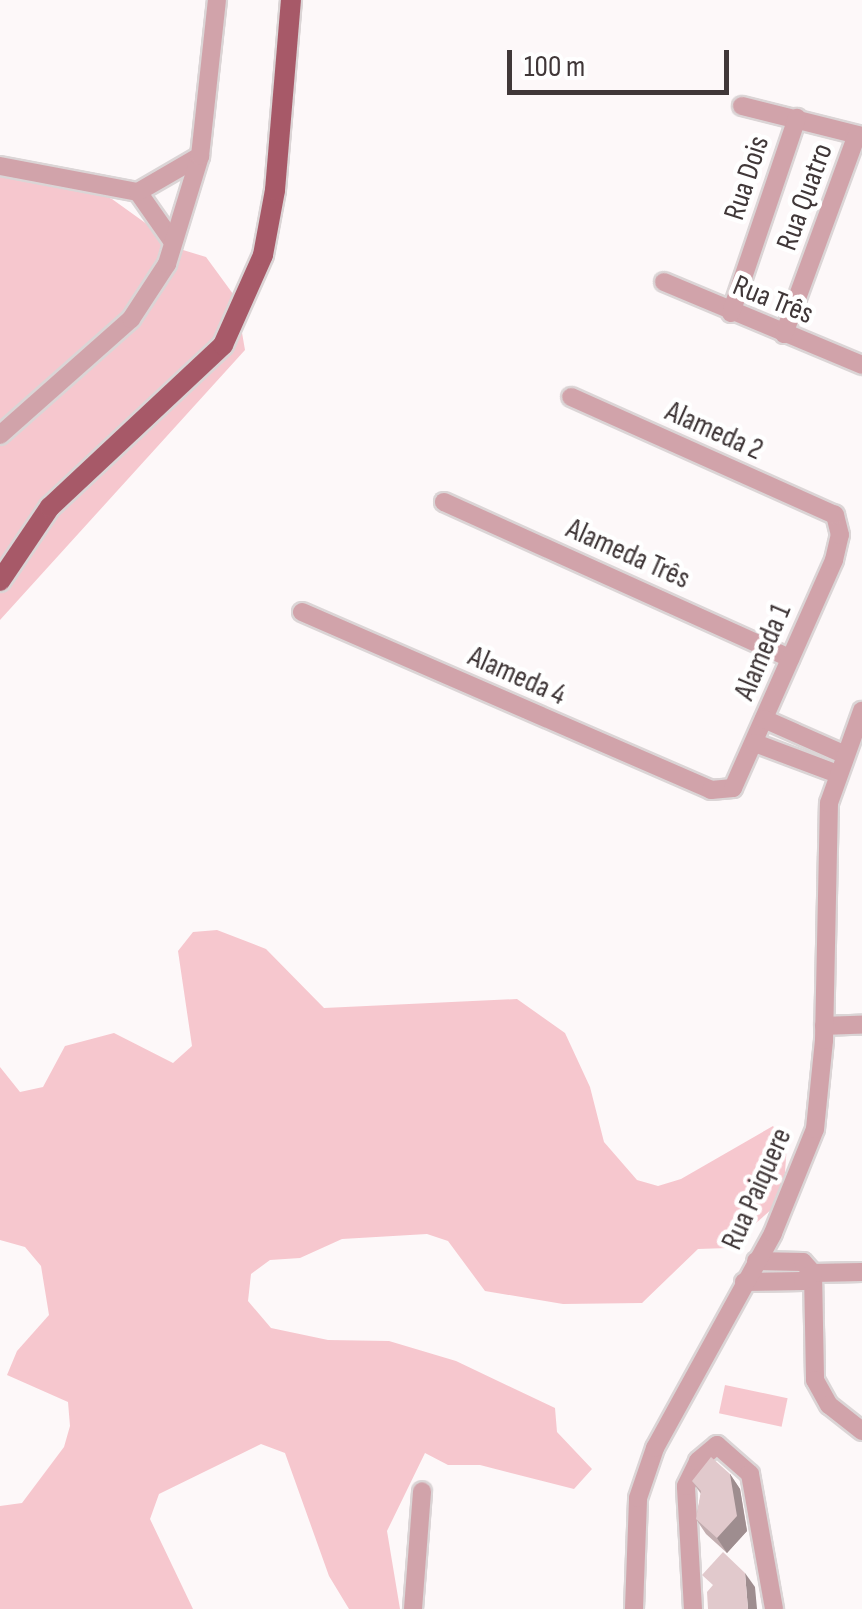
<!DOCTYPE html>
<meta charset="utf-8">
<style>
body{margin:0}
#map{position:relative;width:862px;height:1609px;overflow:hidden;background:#fdf8f9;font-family:"Sofia Sans Condensed",sans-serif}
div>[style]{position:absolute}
.green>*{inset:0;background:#f6c7ce;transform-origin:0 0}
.roads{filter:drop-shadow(2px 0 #dbd5d6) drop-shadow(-2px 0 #dbd5d6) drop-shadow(0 2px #dbd5d6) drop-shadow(0 -2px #dbd5d6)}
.minor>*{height:18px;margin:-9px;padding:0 9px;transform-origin:9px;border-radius:9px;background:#d1a3aa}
.major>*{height:20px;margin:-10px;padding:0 10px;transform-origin:10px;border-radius:10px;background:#a75968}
.wall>*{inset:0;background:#c2adaf}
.shaded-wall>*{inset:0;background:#9e8d8f}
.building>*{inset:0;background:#e1c9cc}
span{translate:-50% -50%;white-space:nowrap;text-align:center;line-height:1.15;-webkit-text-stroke:9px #fff;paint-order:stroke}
.street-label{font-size:30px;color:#403738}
.scale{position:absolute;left:507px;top:50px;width:222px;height:45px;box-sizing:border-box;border:5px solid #403738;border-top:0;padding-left:12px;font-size:30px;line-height:35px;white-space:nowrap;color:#403738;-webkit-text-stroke:8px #fff;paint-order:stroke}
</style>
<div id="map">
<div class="green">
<div style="clip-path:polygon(16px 159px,112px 199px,183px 250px,206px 257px,236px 298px,245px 350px,0 620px,0 161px)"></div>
<div style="clip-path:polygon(217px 930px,266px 949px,324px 1008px,517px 999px,565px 1033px,590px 1087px,604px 1142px,637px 1180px,658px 1186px,681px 1179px,773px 1126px,787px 1145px,783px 1199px,728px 1248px,698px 1249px,642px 1303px,563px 1304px,485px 1291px,448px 1241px,427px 1234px,342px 1239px,300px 1258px,270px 1260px,251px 1274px,248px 1301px,271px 1328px,328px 1340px,389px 1341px,456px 1361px,555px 1408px,557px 1432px,592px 1469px,574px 1489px,480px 1465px,448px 1465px,425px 1453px,387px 1531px,400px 1609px,349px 1609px,329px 1576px,285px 1453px,261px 1444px,159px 1494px,150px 1519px,193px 1609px,0 1609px,0 1506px,22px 1503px,64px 1447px,70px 1426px,68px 1402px,7px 1375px,17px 1351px,49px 1315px,41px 1266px,25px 1247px,0 1240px,0 1067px,20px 1092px,43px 1087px,65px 1046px,114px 1033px,173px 1063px,192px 1046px,178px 951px,193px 932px)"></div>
<div style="left:725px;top:1385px;width:64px;height:29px;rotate:12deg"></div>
</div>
<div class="roads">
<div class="minor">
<div style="left:742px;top:106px;width:124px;rotate:14deg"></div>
<div style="left:0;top:166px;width:140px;rotate:10.7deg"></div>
<div style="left:138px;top:192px;width:61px;rotate:55deg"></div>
<div style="left:138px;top:192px;width:72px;rotate:-30.1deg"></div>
<div style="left:664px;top:282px;width:215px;rotate:22.7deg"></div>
<div style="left:731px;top:313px;width:206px;rotate:-71.3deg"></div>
<div style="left:784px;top:334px;width:212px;rotate:-69.9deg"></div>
<div style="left:0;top:435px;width:175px;rotate:-41.5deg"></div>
<div style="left:131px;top:319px;width:66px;rotate:-56.8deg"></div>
<div style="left:167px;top:264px;width:113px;rotate:-73deg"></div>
<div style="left:200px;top:156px;width:157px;rotate:-83.8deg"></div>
<div style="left:444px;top:502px;width:380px;rotate:24.3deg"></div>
<div style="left:302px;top:612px;width:446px;rotate:23.5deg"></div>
<div style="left:711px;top:790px;width:22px;rotate:-5deg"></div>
<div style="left:733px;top:788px;width:249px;rotate:-66.1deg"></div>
<div style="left:834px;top:560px;width:26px;rotate:-77deg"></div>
<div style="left:840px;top:535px;width:21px;rotate:-104deg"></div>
<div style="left:835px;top:515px;width:289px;rotate:-155.9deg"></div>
<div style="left:764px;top:719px;width:86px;rotate:23.9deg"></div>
<div style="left:755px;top:743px;width:85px;rotate:20.6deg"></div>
<div style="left:824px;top:1026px;width:38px;rotate:-2deg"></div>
<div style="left:756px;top:1261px;width:47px;rotate:1.2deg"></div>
<div style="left:803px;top:1262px;width:15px;rotate:48deg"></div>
<div style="left:813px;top:1273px;width:107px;rotate:88.9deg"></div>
<div style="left:815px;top:1380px;width:29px;rotate:61deg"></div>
<div style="left:829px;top:1405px;width:42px;rotate:38.2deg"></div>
<div style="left:813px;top:1273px;width:49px;rotate:-1.2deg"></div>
<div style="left:744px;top:1282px;width:59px;rotate:-1deg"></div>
<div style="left:803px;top:1281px;width:13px;rotate:-39deg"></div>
<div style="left:413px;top:1609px;width:118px;rotate:-85.6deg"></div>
<div style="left:634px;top:1609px;width:111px;rotate:-87.9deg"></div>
<div style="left:638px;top:1498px;width:53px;rotate:-71.2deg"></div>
<div style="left:655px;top:1448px;width:245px;rotate:-61.2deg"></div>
<div style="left:773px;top:1233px;width:112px;rotate:-68deg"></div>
<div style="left:815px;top:1129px;width:89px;rotate:-84.2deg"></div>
<div style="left:824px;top:1040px;width:237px;rotate:-88.8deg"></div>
<div style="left:829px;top:803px;width:98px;rotate:-70.3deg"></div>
<div style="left:693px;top:1609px;width:123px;rotate:-93.3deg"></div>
<div style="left:686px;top:1486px;width:28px;rotate:-64deg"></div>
<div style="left:698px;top:1461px;width:25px;rotate:-40deg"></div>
<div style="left:717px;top:1445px;width:44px;rotate:41.3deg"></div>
<div style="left:750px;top:1474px;width:137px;rotate:79.9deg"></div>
</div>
<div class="major">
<div style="left:0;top:581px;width:89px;rotate:-56deg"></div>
<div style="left:50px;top:507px;width:237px;rotate:-43.1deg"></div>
<div style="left:223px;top:345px;width:98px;rotate:-66deg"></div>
<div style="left:263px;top:255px;width:66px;rotate:-79.5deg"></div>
<div style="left:275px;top:190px;width:191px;rotate:-85.2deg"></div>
</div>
</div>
<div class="wall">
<div style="clip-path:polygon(730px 1474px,740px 1489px,747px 1531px,727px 1553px,706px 1534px,696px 1519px,701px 1494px,692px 1481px)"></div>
</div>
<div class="shaded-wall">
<div style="clip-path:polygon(730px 1474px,740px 1489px,747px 1531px,727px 1553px,717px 1538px)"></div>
<div style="clip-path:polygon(745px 1573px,755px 1587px,757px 1609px,748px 1609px)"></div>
</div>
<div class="building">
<div style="clip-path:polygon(711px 1457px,730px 1474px,737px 1516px,717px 1538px,696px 1519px,701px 1491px,692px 1481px)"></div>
<div style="clip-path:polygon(723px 1552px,745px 1573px,748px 1609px,708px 1609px,707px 1592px,713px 1585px,702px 1575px)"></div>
</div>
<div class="street-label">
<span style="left:747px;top:178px;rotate:-72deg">Rua Dois</span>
<span style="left:805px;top:197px;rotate:-70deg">Rua Quatro</span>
<span style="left:773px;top:300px;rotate:22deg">Rua Três</span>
<span style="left:714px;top:431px;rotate:24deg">Alameda 2</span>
<span style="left:628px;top:554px;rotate:24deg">Alameda Três</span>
<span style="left:763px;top:652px;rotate:-67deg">Alameda 1</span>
<span style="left:517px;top:676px;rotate:24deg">Alameda 4</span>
<span style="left:757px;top:1189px;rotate:-66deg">Rua Paiquere</span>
</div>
<div class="scale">100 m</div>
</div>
